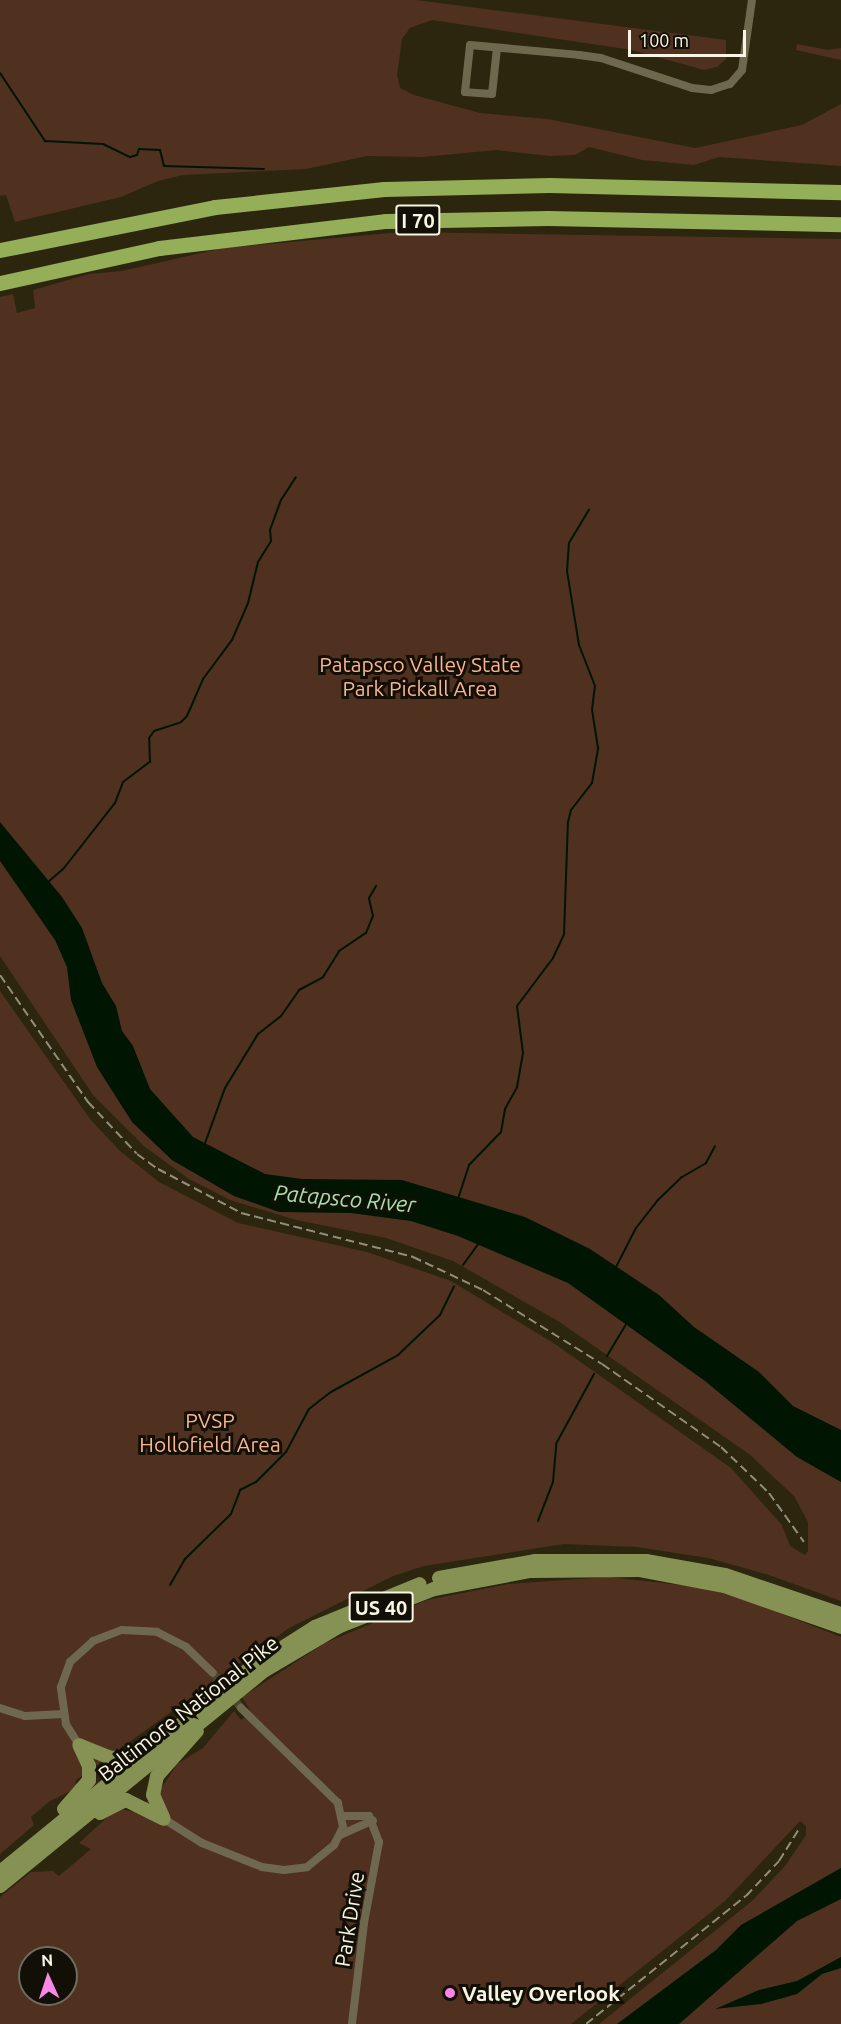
<!DOCTYPE html>
<style>
body{margin:0}
#map{position:relative;width:841px;height:2024px;overflow:hidden;background:#2c260e;font-family:Ubuntu,sans-serif}
div>[style]{position:absolute}
.green>*{inset:0;background:#50301f}
.water>*{inset:0;background:#001502}
.stream>*{height:2px;margin:-1px;padding:0 1px;transform-origin:1px;border-radius:1px;background:#001502}
.minor-tunnel>*{height:8px;margin-top:-4px;transform-origin:0;background:repeating-linear-gradient(90deg,#4b452e 0 8px,transparent 0 12px)}
.minor>*{height:8px;margin:-4px;padding:0 4px;transform-origin:4px;border-radius:4px;background:#6e694e}
.primary>*{height:14px;margin:-7px;padding:0 7px;transform-origin:7px;border-radius:7px;background:#859254}
.motorway>*{height:15px;margin:-7.5px;padding:0 7.5px;transform-origin:7.5px;border-radius:7.5px;background:#95ae58}
.rail>*{height:2px;margin-top:-1px;transform-origin:0;background:repeating-linear-gradient(90deg,#938e7a 0 9px,transparent 0 13.5px)}
.dots>*{width:16px;height:16px;translate:-50% -50%;box-sizing:border-box;border:3px solid #120f06;border-radius:50%}
span{translate:-50% -50%;white-space:nowrap;text-align:center;line-height:1.15;-webkit-text-stroke:6px #120f06;paint-order:stroke}
.shield-label span{padding:2px 4px;background:#120f06;border:2px solid;border-radius:4px;-webkit-text-stroke-width:0}
.shield-label{font-size:20px;color:#f8f5e5;font-weight:700}
.park-label{font-size:21px;color:#fdb38d}
.street-label{font-size:21px;color:#f8f5e5}
.poi-label{font-size:21px;color:#f8f5e5;font-weight:700}
.left{translate:0 -50%;text-align:left}
.water-label{font-size:22px;color:#a2e2aa;font-style:italic}
.north{position:absolute;left:18px;top:1946px;width:60px;height:60px;box-sizing:border-box;background:#120f06;border:2px solid #6e6b5f;border-radius:50%;rotate:357deg;font-size:16px;font-weight:700;line-height:24px;text-align:center;color:#f8f5e5}
.north::after{content:'';display:block;margin:auto;width:21px;height:27px;background:#f987e8;clip-path:polygon(50% 0,100% 100%,50% 72%,0 100%)}
.scale{position:absolute;left:628px;top:30px;width:118px;height:27px;box-sizing:border-box;border:3px solid #f8f5e5;border-top:0;padding-left:8px;font-size:18px;line-height:21px;white-space:nowrap;color:#f8f5e5;-webkit-text-stroke:4px #120f06;paint-order:stroke}
</style>
<div id="map">
<div class="green">
<div style="clip-path:polygon(0 0,416px 0,726px 40px,726px 59px,717px 67px,704px 70px,632px 50px,432px 20px,410px 28px,402px 39px,397px 75px,400px 88px,414px 95px,480px 113px,548px 119px,695px 148px,802px 125px,841px 104px,841px 166px,719px 157px,694px 165px,642px 160px,589px 147px,575px 155px,550px 156px,497px 150px,423px 157px,367px 156px,306px 169px,183px 175px,158px 181px,121px 197px,15px 222px,6px 195px,0 196px)"></div>
<div style="clip-path:polygon(797px 44px,828px 50px,841px 48px,841px 60px,796px 50px)"></div>
<div style="clip-path:polygon(402px 232px,841px 239px,841px 1601px,769px 1575px,708px 1558px,637px 1547px,564px 1544px,424px 1566px,393px 1576px,289px 1628px,76px 1780px,75px 1789px,50px 1801px,31px 1817px,34px 1825px,0 1854px,0 991px,90px 1119px,120px 1151px,159px 1182px,238px 1223px,367px 1252px,451px 1281px,555px 1344px,731px 1468px,782px 1525px,790px 1546px,805px 1555px,808px 1551px,808px 1522px,794px 1496px,749px 1454px,558px 1321px,453px 1261px,386px 1238px,296px 1220px,230px 1200px,189px 1179px,145px 1147px,93px 1095px,0 956px,0 297px,13px 294px,17px 313px,35px 308px,33px 290px,89px 274px,122px 271px,223px 248px)"></div>
<div style="clip-path:polygon(evenodd,609px 1577px,699px 1587px,744px 1599px,841px 1637px,841px 2024px,599px 2024px,752px 1901px,785px 1866px,806px 1835px,806px 1826px,800px 1821px,725px 1901px,571px 2024px,0 2024px,0 1897px,31px 1872px,53px 1871px,59px 1876px,91px 1849px,79px 1843px,112px 1813px,121px 1809px,134px 1812px,161px 1789px,177px 1764px,203px 1748px,234px 1711px,241px 1720px,251px 1712px,242px 1697px,325px 1643px,427px 1600px,508px 1584px,609px 1577px,30px 1958px,66px 1958px,66px 1994px,30px 1994px,30px 1958px)"></div>
</div>
<div class="water">
<div style="clip-path:polygon(0 822px,62px 897px,82px 928px,102px 983px,116px 1006px,122px 1031px,133px 1046px,150px 1089px,193px 1137px,265px 1174px,302px 1179px,402px 1180px,525px 1217px,590px 1249px,659px 1295px,694px 1327px,759px 1372px,793px 1406px,841px 1430px,841px 1482px,797px 1457px,705px 1381px,568px 1283px,458px 1236px,411px 1221px,351px 1213px,279px 1212px,234px 1196px,172px 1160px,132px 1122px,97px 1067px,71px 1000px,67px 967px,55px 940px,0 861px)"></div>
<div style="clip-path:polygon(841px 1868px,841px 1899px,797px 1921px,679px 2024px,617px 2024px,716px 1950px,741px 1925px)"></div>
<div style="clip-path:polygon(841px 1957px,841px 1968px,822px 1974px,797px 1994px,761px 2004px,715px 2009px,759px 1990px,797px 1981px)"></div>
</div>
<div class="stream">
<div style="left:0;top:73px;width:82px;rotate:56.5deg"></div>
<div style="left:45px;top:141px;width:58px;rotate:3deg"></div>
<div style="left:103px;top:144px;width:30px;rotate:26deg"></div>
<div style="left:130px;top:157px;width:7px;rotate:-16deg"></div>
<div style="left:137px;top:155px;width:6px;rotate:-72deg"></div>
<div style="left:139px;top:149px;width:21px;rotate:3deg"></div>
<div style="left:160px;top:150px;width:16px;rotate:76deg"></div>
<div style="left:164px;top:166px;width:100px;rotate:1.7deg"></div>
<div style="left:48px;top:882px;width:21px;rotate:-41deg"></div>
<div style="left:64px;top:868px;width:83px;rotate:-51.9deg"></div>
<div style="left:115px;top:803px;width:22px;rotate:-69deg"></div>
<div style="left:123px;top:782px;width:34px;rotate:-37deg"></div>
<div style="left:150px;top:762px;width:24px;rotate:-92deg"></div>
<div style="left:149px;top:738px;width:9px;rotate:-54deg"></div>
<div style="left:154px;top:731px;width:28px;rotate:-18deg"></div>
<div style="left:181px;top:722px;width:8px;rotate:-45deg"></div>
<div style="left:187px;top:716px;width:40px;rotate:-66.6deg"></div>
<div style="left:203px;top:679px;width:49px;rotate:-53.4deg"></div>
<div style="left:232px;top:640px;width:40px;rotate:-66.6deg"></div>
<div style="left:248px;top:603px;width:42px;rotate:-76.3deg"></div>
<div style="left:258px;top:562px;width:25px;rotate:-58deg"></div>
<div style="left:271px;top:541px;width:11px;rotate:-95deg"></div>
<div style="left:270px;top:530px;width:32px;rotate:-70deg"></div>
<div style="left:281px;top:500px;width:27px;rotate:-57deg"></div>
<div style="left:204px;top:1146px;width:62px;rotate:-70.1deg"></div>
<div style="left:225px;top:1088px;width:63px;rotate:-58.6deg"></div>
<div style="left:258px;top:1034px;width:29px;rotate:-38deg"></div>
<div style="left:281px;top:1016px;width:32px;rotate:-55deg"></div>
<div style="left:299px;top:990px;width:27px;rotate:-28deg"></div>
<div style="left:323px;top:977px;width:31px;rotate:-58deg"></div>
<div style="left:339px;top:951px;width:32px;rotate:-34deg"></div>
<div style="left:366px;top:933px;width:18px;rotate:-68deg"></div>
<div style="left:373px;top:916px;width:18px;rotate:-103deg"></div>
<div style="left:369px;top:898px;width:14px;rotate:-60deg"></div>
<div style="left:458px;top:1199px;width:36px;rotate:-72deg"></div>
<div style="left:469px;top:1165px;width:46px;rotate:-45.9deg"></div>
<div style="left:501px;top:1132px;width:23px;rotate:-80deg"></div>
<div style="left:505px;top:1109px;width:25px;rotate:-61deg"></div>
<div style="left:517px;top:1087px;width:35px;rotate:-80deg"></div>
<div style="left:523px;top:1053px;width:47px;rotate:-97.3deg"></div>
<div style="left:517px;top:1006px;width:60px;rotate:-53.1deg"></div>
<div style="left:553px;top:958px;width:26px;rotate:-65deg"></div>
<div style="left:564px;top:934px;width:112px;rotate:-88deg"></div>
<div style="left:568px;top:822px;width:12px;rotate:-76deg"></div>
<div style="left:571px;top:810px;width:34px;rotate:-52deg"></div>
<div style="left:592px;top:783px;width:36px;rotate:-80deg"></div>
<div style="left:598px;top:748px;width:38px;rotate:-99deg"></div>
<div style="left:592px;top:710px;width:24px;rotate:-83deg"></div>
<div style="left:595px;top:686px;width:44px;rotate:-111.3deg"></div>
<div style="left:579px;top:645px;width:75px;rotate:-99.2deg"></div>
<div style="left:567px;top:571px;width:28px;rotate:-86deg"></div>
<div style="left:569px;top:543px;width:39px;rotate:-59deg"></div>
<div style="left:463px;top:1265px;width:27px;rotate:-54deg"></div>
<div style="left:615px;top:1269px;width:46px;rotate:-62.9deg"></div>
<div style="left:636px;top:1228px;width:36px;rotate:-52deg"></div>
<div style="left:658px;top:1200px;width:33px;rotate:-44deg"></div>
<div style="left:682px;top:1177px;width:28px;rotate:-30deg"></div>
<div style="left:706px;top:1163px;width:19px;rotate:-62deg"></div>
<div style="left:607px;top:1356px;width:39px;rotate:-59deg"></div>
<div style="left:538px;top:1521px;width:42px;rotate:-69deg"></div>
<div style="left:553px;top:1482px;width:38px;rotate:-85deg"></div>
<div style="left:556px;top:1444px;width:80px;rotate:-61.5deg"></div>
<div style="left:170px;top:1585px;width:30px;rotate:-60deg"></div>
<div style="left:185px;top:1559px;width:64px;rotate:-44.4deg"></div>
<div style="left:231px;top:1514px;width:26px;rotate:-69deg"></div>
<div style="left:240px;top:1490px;width:18px;rotate:-27deg"></div>
<div style="left:256px;top:1482px;width:42px;rotate:-45deg"></div>
<div style="left:286px;top:1452px;width:49px;rotate:-61.9deg"></div>
<div style="left:309px;top:1409px;width:28px;rotate:-38deg"></div>
<div style="left:331px;top:1392px;width:77px;rotate:-28.9deg"></div>
<div style="left:398px;top:1355px;width:58px;rotate:-43.6deg"></div>
<div style="left:440px;top:1315px;width:32px;rotate:-64deg"></div>
</div>
<div class="minor-tunnel">
<div style="left:213px;top:1673px;width:45px;rotate:51.3deg"></div>
</div>
<div class="minor">
<div style="left:497px;top:48px;width:46px;rotate:96.2deg"></div>
<div style="left:492px;top:94px;width:27px;rotate:-176deg"></div>
<div style="left:465px;top:92px;width:47px;rotate:-83.9deg"></div>
<div style="left:470px;top:45px;width:109px;rotate:5.2deg"></div>
<div style="left:579px;top:55px;width:22px;rotate:8deg"></div>
<div style="left:601px;top:58px;width:96px;rotate:18.2deg"></div>
<div style="left:692px;top:88px;width:19px;rotate:6deg"></div>
<div style="left:711px;top:90px;width:20px;rotate:-18deg"></div>
<div style="left:730px;top:84px;width:18px;rotate:-49deg"></div>
<div style="left:742px;top:70px;width:71px;rotate:-81.9deg"></div>
<div style="left:0;top:1708px;width:26px;rotate:18deg"></div>
<div style="left:25px;top:1716px;width:39px;rotate:-3deg"></div>
<div style="left:79px;top:1745px;width:25px;rotate:-122deg"></div>
<div style="left:66px;top:1724px;width:37px;rotate:-98deg"></div>
<div style="left:61px;top:1687px;width:27px;rotate:-70deg"></div>
<div style="left:70px;top:1662px;width:31px;rotate:-42deg"></div>
<div style="left:93px;top:1641px;width:31px;rotate:-21deg"></div>
<div style="left:122px;top:1630px;width:35px;rotate:3deg"></div>
<div style="left:157px;top:1632px;width:33px;rotate:27deg"></div>
<div style="left:186px;top:1647px;width:37px;rotate:44deg"></div>
<div style="left:343px;top:1816px;width:26px"></div>
<div style="left:369px;top:1816px;width:28px;rotate:69deg"></div>
<div style="left:379px;top:1842px;width:82px;rotate:100.5deg"></div>
<div style="left:364px;top:1923px;width:102px;rotate:96.8deg"></div>
<div style="left:164px;top:1819px;width:45px;rotate:32.3deg"></div>
<div style="left:202px;top:1843px;width:65px;rotate:21.8deg"></div>
<div style="left:262px;top:1867px;width:22px;rotate:8deg"></div>
<div style="left:284px;top:1870px;width:23px;rotate:-7deg"></div>
<div style="left:307px;top:1867px;width:35px;rotate:-39deg"></div>
<div style="left:334px;top:1845px;width:20px;rotate:-63deg"></div>
<div style="left:343px;top:1827px;width:25px;rotate:-102deg"></div>
<div style="left:338px;top:1803px;width:136px;rotate:-135.6deg"></div>
<div style="left:340px;top:1835px;width:36px;rotate:-24deg"></div>
</div>
<div class="primary">
<div style="left:439px;top:1578px;width:97px;rotate:-10deg"></div>
<div style="left:535px;top:1561px;width:111px"></div>
<div style="left:646px;top:1561px;width:80px;rotate:10deg"></div>
<div style="left:725px;top:1575px;width:122px;rotate:18.6deg"></div>
<div style="left:81px;top:1746px;width:31px;rotate:22deg"></div>
<div style="left:110px;top:1758px;width:14px;rotate:-4deg"></div>
<div style="left:124px;top:1757px;width:21px;rotate:-28deg"></div>
<div style="left:64px;top:1809px;width:38px;rotate:-49deg"></div>
<div style="left:89px;top:1780px;width:14px;rotate:-90deg"></div>
<div style="left:89px;top:1766px;width:23px;rotate:-115deg"></div>
<div style="left:100px;top:1813px;width:29px;rotate:-27deg"></div>
<div style="left:126px;top:1800px;width:42px;rotate:26.6deg"></div>
<div style="left:163px;top:1817px;width:24px;rotate:-114deg"></div>
<div style="left:153px;top:1795px;width:19px;rotate:-78deg"></div>
<div style="left:157px;top:1776px;width:60px;rotate:-48.4deg"></div>
<div style="left:0;top:1872px;width:321px;rotate:-39.2deg"></div>
<div style="left:249px;top:1669px;width:78px;rotate:-32.5deg"></div>
<div style="left:315px;top:1627px;width:113px;rotate:-22.3deg"></div>
<div style="left:0;top:1886px;width:338px;rotate:-39.2deg"></div>
<div style="left:262px;top:1672px;width:91px;rotate:-30.5deg"></div>
<div style="left:340px;top:1626px;width:101px;rotate:-21.5deg"></div>
<div style="left:434px;top:1589px;width:98px;rotate:-10.6deg"></div>
<div style="left:530px;top:1571px;width:110px;rotate:-0.5deg"></div>
<div style="left:640px;top:1570px;width:86px;rotate:10.8deg"></div>
<div style="left:724px;top:1586px;width:124px;rotate:19.3deg"></div>
</div>
<div class="motorway">
<div style="left:0;top:250px;width:219px;rotate:-11.3deg"></div>
<div style="left:215px;top:207px;width:170px;rotate:-6.1deg"></div>
<div style="left:384px;top:189px;width:165px;rotate:-1.4deg"></div>
<div style="left:549px;top:185px;width:292px;rotate:1.4deg"></div>
<div style="left:0;top:283px;width:163px;rotate:-12.4deg"></div>
<div style="left:159px;top:248px;width:229px;rotate:-6.8deg"></div>
<div style="left:386px;top:221px;width:162px;rotate:-1.1deg"></div>
<div style="left:548px;top:218px;width:293px;rotate:1.2deg"></div>
</div>
<div class="rail">
<div style="left:0;top:975px;width:155px;rotate:55.3deg"></div>
<div style="left:88px;top:1102px;width:71px;rotate:46.7deg"></div>
<div style="left:137px;top:1154px;width:26px;rotate:36deg"></div>
<div style="left:158px;top:1169px;width:94px;rotate:27.9deg"></div>
<div style="left:241px;top:1213px;width:178px;rotate:14.3deg"></div>
<div style="left:413px;top:1257px;width:77px;rotate:25.2deg"></div>
<div style="left:483px;top:1290px;width:140px;rotate:31.9deg"></div>
<div style="left:602px;top:1364px;width:145px;rotate:34.9deg"></div>
<div style="left:721px;top:1447px;width:66px;rotate:43.8deg"></div>
<div style="left:769px;top:1493px;width:60px;rotate:54.5deg"></div>
<div style="left:586px;top:2024px;width:205px;rotate:-38.7deg"></div>
<div style="left:746px;top:1896px;width:48px;rotate:-46.7deg"></div>
<div style="left:779px;top:1861px;width:40px;rotate:-58deg"></div>
</div>
<div class="dots">
<div style="left:450px;top:1993px;background:#f987e8"></div>
</div>
<div class="shield-label">
<span style="left:418px;top:220px">I 70</span>
<span style="left:381px;top:1607px">US 40</span>
</div>
<div class="park-label">
<span style="left:420px;top:676px">Patapsco Valley State<br>Park Pickall Area</span>
<span style="left:210px;top:1432px">PVSP<br>Hollofield Area</span>
</div>
<div class="street-label">
<span style="left:188px;top:1708px;rotate:-38deg">Baltimore National Pike</span>
<span style="left:349px;top:1919px;rotate:-81deg">Park Drive</span>
</div>
<div class="poi-label">
<span class="left" style="left:462px;top:1993px">Valley Overlook</span>
</div>
<div class="water-label">
<span style="left:345px;top:1198px;rotate:5deg">Patapsco River</span>
</div>
<div class="north">N</div>
<div class="scale">100 m</div>
</div>
